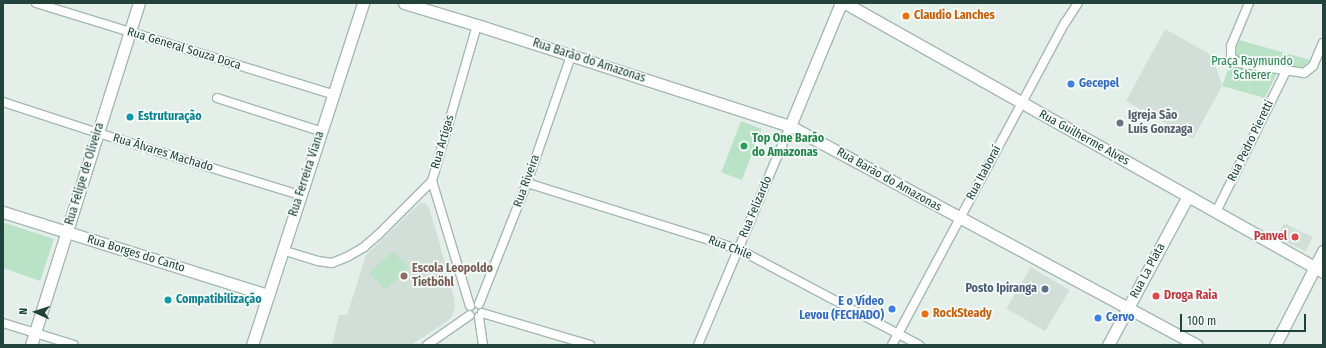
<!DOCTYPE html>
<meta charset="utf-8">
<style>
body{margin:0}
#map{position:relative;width:1326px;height:348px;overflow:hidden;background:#e4efea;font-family:"Fira Sans Condensed",sans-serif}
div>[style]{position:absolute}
.built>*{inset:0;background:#d2dfd9;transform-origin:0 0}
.green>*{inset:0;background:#bae2c7;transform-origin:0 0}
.roads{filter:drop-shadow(1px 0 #a6b8b2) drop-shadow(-1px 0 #a6b8b2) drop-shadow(0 1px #a6b8b2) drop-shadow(0 -1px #a6b8b2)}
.street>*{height:8px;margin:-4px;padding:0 4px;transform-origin:4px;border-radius:4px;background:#fff}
.secondary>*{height:11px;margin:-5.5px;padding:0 5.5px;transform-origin:5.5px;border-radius:5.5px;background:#fff}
.dots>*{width:11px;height:11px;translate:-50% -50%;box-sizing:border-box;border:2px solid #f5fbf8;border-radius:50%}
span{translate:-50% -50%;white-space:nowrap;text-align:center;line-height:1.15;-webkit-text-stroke:3.5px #f5fbf8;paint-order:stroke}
.food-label{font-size:12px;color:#c56008;font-weight:700}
.left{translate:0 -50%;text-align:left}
.street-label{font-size:12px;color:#21433b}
.park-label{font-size:12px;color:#267e4c}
.shop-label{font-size:12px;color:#366cbe;font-weight:700}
.right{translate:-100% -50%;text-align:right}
.worship-label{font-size:12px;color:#5b616d;font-weight:700}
.culture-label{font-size:12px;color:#0d838f;font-weight:700}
.leisure-label{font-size:12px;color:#27864d;font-weight:700}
.health-label{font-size:12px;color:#be3a42;font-weight:700}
.education-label{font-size:12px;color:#785e54;font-weight:700}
.service-label{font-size:12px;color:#4e5e75;font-weight:700}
.frame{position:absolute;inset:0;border:4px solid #21433b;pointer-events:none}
.north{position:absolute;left:16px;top:292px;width:40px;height:40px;-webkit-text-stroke:3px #f5fbf8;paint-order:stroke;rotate:273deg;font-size:11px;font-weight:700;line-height:16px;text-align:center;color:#21433b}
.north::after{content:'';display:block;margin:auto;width:14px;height:18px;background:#21433b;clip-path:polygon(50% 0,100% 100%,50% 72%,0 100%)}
.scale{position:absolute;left:1180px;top:314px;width:126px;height:18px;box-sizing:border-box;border:2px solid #21433b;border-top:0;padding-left:5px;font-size:12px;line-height:14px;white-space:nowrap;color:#21433b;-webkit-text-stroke:3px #f5fbf8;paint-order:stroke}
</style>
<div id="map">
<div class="built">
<div style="clip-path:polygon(1165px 29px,1213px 56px,1222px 86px,1193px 139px,1126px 101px)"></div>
<div style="clip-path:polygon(420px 203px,425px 203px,429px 208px,437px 234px,454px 297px,455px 307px,453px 315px,449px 320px,411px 345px,332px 345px,339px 315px,347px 315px,366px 255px)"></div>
<div style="left:1284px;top:223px;width:32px;height:16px;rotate:26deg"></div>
<div style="left:1031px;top:267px;width:45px;height:48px;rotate:31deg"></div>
</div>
<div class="green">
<div style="clip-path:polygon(1239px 40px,1310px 60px,1301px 69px,1281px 64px,1265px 98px,1222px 86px)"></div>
<div style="left:741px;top:121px;width:22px;height:55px;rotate:21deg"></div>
<div style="clip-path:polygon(5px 223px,54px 239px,40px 281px,3px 268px,3px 230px)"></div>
<div style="left:393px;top:251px;width:23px;height:32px;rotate:47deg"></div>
</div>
<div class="roads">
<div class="street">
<div style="left:36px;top:3px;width:310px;rotate:17.1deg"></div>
<div style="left:1249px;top:3px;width:47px;rotate:112.7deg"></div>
<div style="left:1231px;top:46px;width:11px;rotate:90deg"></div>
<div style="left:1231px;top:57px;width:10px;rotate:37deg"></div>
<div style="left:1239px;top:63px;width:66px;rotate:8.7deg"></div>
<div style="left:1304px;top:73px;width:11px;rotate:-38deg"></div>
<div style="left:1313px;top:66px;width:25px;rotate:-67deg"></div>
<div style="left:217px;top:98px;width:108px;rotate:17.8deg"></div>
<div style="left:3px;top:102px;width:100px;rotate:18.1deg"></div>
<div style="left:98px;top:133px;width:211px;rotate:17.1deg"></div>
<div style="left:527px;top:183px;width:221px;rotate:17.4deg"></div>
<div style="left:738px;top:249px;width:205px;rotate:27.9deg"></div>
<div style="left:1216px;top:212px;width:157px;rotate:-63.6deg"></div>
<div style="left:282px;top:250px;width:38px;rotate:17deg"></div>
<div style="left:318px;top:261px;width:14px;rotate:8deg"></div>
<div style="left:332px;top:263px;width:16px;rotate:-22deg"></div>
<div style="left:347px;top:257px;width:20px;rotate:-30deg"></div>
<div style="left:364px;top:247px;width:20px;rotate:-41deg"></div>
<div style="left:379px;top:234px;width:75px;rotate:-45deg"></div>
<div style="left:479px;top:304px;width:130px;rotate:-68.4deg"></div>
<div style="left:527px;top:183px;width:134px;rotate:-70.9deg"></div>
<div style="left:470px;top:306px;width:131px;rotate:-106.9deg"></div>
<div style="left:432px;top:181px;width:162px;rotate:-73.9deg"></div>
<div style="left:482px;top:313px;width:113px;rotate:16.5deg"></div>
<div style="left:479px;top:317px;width:28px;rotate:82deg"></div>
<div style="left:3px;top:323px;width:74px;rotate:17.2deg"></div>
<div style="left:427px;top:345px;width:52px;rotate:-34.9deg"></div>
<div style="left:698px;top:345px;width:238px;rotate:-67.2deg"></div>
<div style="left:892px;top:345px;width:366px;rotate:-61.8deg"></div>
<div style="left:1065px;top:23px;width:24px;rotate:-57deg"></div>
</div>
<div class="secondary">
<div style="left:404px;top:3px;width:76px;rotate:16.8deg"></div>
<div style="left:477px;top:25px;width:329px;rotate:17.9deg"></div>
<div style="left:790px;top:126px;width:462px;rotate:28.3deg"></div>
<div style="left:845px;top:3px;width:548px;rotate:29.37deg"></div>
<div style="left:790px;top:126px;width:133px;rotate:-67.5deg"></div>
<div style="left:3px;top:212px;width:278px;rotate:17.4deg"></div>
<div style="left:31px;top:345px;width:359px;rotate:-72.5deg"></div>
<div style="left:252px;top:345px;width:360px;rotate:-72deg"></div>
<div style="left:1108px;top:345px;width:169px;rotate:-61.8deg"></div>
<div style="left:1275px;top:345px;width:106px;rotate:-62.9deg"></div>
</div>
</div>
<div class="dots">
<div style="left:906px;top:16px;background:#e8710a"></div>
<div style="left:1071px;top:84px;background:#3f7fe0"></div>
<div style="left:130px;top:117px;background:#0f9aa8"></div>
<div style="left:1120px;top:123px;background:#6b7280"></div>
<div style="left:744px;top:146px;background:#2e9e5b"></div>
<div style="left:1295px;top:237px;background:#e0444e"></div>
<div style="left:404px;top:276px;background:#8d6e63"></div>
<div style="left:1045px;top:289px;background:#5c6f8a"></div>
<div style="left:1156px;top:296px;background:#e0444e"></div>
<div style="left:168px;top:300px;background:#0f9aa8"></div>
<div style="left:892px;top:309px;background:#3f7fe0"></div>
<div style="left:925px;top:314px;background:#e8710a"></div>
<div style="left:1098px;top:318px;background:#3f7fe0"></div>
</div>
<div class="food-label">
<span class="left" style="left:914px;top:16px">Claudio Lanches</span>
<span class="left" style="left:933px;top:314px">RockSteady</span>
</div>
<div class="street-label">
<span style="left:184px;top:49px;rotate:17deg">Rua General Souza Doca</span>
<span style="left:589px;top:61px;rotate:18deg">Rua Barão do Amazonas</span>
<span style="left:1084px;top:138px;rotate:29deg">Rua Guilherme Alves</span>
<span style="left:1251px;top:141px;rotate:-64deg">Rua Pedro Pieretti</span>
<span style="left:443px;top:142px;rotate:-74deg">Rua Artigas</span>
<span style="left:163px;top:153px;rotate:17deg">Rua Álvares Machado</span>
<span style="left:984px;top:173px;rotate:-62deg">Rua Itaboraí</span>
<span style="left:85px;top:174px;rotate:-73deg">Rua Felipe de Oliveira</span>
<span style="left:307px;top:174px;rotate:-72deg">Rua Ferreira Viana</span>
<span style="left:889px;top:180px;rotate:29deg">Rua Barão do Amazonas</span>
<span style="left:527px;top:181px;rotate:-70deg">Rua Riveira</span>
<span style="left:756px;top:207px;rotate:-67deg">Rua Felizardo</span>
<span style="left:730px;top:248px;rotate:21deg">Rua Chile</span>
<span style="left:136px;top:254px;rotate:17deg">Rua Borges do Canto</span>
<span style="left:1148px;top:271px;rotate:-62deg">Rua La Plata</span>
</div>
<div class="park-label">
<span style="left:1252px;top:69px">Praça Raymundo<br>Scherer</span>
</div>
<div class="shop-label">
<span class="left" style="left:1079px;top:84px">Gecepel</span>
<span class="right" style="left:884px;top:309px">E o Vídeo<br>Levou (FECHADO)</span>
<span class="left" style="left:1106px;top:318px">Cervo</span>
</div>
<div class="worship-label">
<span class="left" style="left:1128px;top:123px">Igreja São<br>Luís Gonzaga</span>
</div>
<div class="culture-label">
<span class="left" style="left:138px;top:117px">Estruturação</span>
<span class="left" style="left:176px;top:300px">Compatibilização</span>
</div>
<div class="leisure-label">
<span class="left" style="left:752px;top:146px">Top One Barão<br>do Amazonas</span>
</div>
<div class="health-label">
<span class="right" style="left:1287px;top:237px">Panvel</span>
<span class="left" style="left:1164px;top:296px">Droga Raia</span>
</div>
<div class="education-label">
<span class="left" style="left:412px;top:276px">Escola Leopoldo<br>Tietböhl</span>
</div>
<div class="service-label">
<span class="right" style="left:1037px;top:289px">Posto Ipiranga</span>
</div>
<div class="frame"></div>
<div class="north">N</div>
<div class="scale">100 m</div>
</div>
